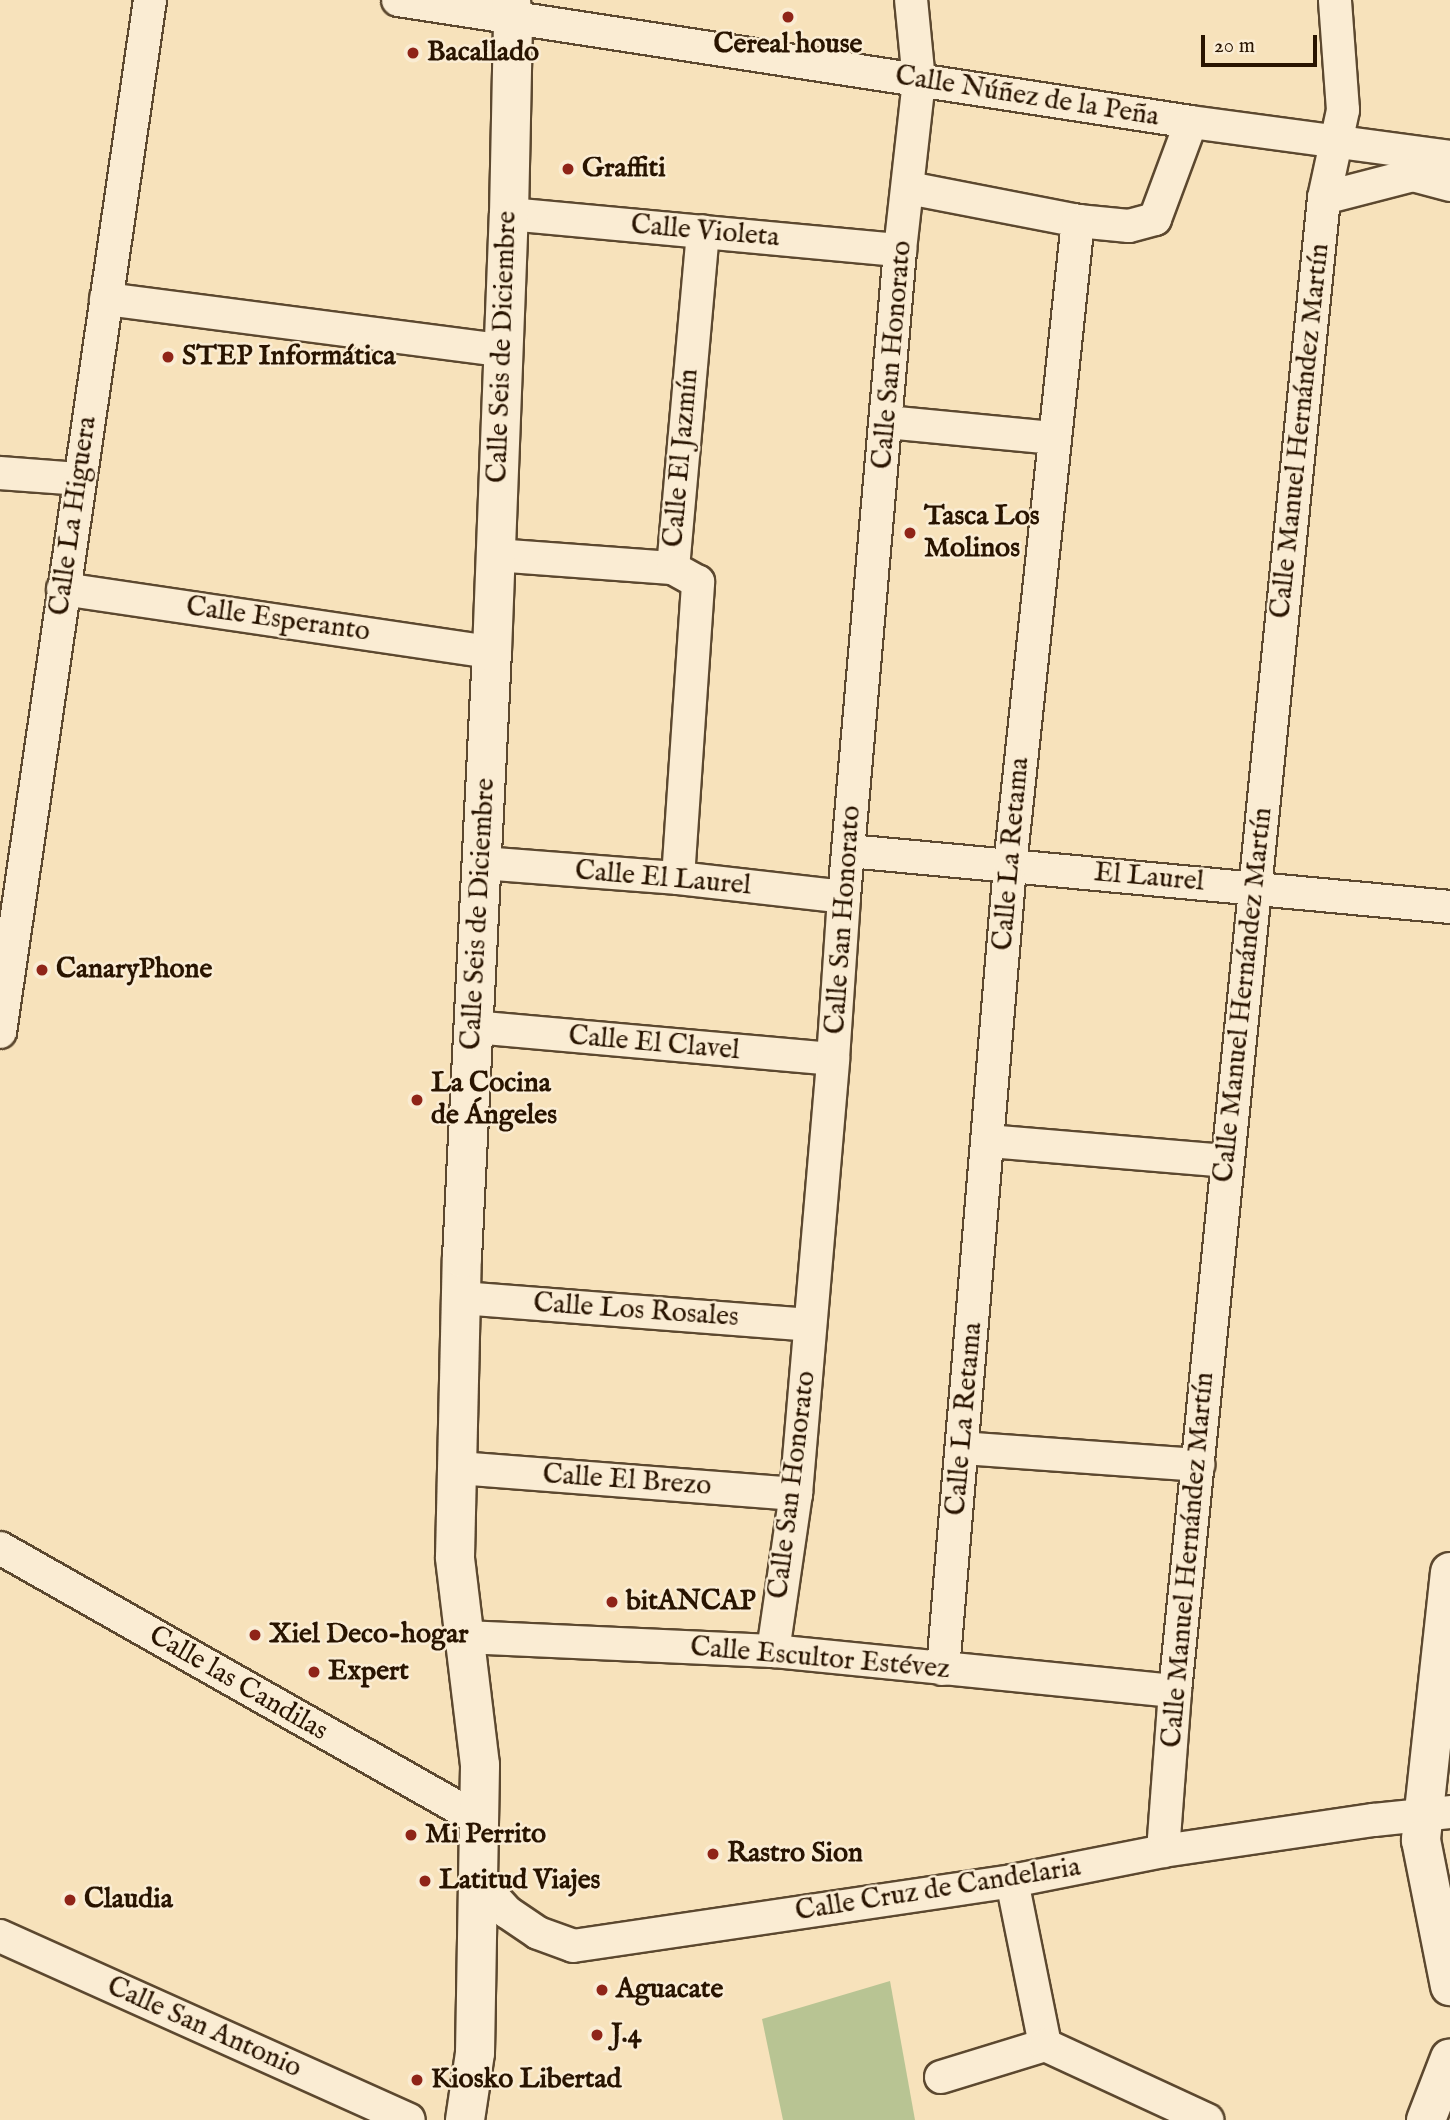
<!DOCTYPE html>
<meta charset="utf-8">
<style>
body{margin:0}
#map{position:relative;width:1450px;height:2120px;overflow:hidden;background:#f7e2bb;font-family:"IM FELL English",serif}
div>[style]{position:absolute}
.green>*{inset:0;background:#b8c493}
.roads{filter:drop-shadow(2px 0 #5c482f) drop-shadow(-2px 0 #5c482f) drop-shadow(0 2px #5c482f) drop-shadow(0 -2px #5c482f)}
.street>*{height:32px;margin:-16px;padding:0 16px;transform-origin:16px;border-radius:16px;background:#faecd3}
.secondary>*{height:38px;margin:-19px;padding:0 19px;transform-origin:19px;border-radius:19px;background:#faecd3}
.dots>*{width:19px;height:19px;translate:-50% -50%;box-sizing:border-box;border:4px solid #faecd3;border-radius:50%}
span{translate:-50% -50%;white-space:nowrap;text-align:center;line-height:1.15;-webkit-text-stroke:5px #faecd3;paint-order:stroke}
.poi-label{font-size:28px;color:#291400;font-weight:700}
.left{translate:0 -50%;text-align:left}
.street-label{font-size:28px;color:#291400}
.scale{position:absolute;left:1201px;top:35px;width:116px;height:32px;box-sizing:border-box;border:4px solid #291400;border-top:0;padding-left:9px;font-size:21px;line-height:24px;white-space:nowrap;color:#291400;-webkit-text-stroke:5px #faecd3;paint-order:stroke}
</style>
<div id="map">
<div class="green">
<div style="clip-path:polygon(890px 1981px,915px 2120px,783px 2120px,762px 2019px)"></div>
</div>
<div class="roads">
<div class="street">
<div style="left:398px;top:0;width:802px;rotate:8.75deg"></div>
<div style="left:1191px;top:122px;width:261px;rotate:7.7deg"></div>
<div style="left:909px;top:188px;width:172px;rotate:11deg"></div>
<div style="left:1324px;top:198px;width:92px;rotate:-14.5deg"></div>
<div style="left:1413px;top:175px;width:38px;rotate:15deg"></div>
<div style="left:509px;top:214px;width:393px;rotate:5.3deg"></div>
<div style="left:106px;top:299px;width:401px;rotate:7.4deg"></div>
<div style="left:887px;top:422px;width:168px;rotate:5.5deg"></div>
<div style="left:0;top:473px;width:79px;rotate:4.3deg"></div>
<div style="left:494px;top:555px;width:179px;rotate:4.2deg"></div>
<div style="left:63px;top:589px;width:434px;rotate:8.4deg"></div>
<div style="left:849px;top:851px;width:604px;rotate:5.32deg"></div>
<div style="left:482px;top:863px;width:197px;rotate:4.4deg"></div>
<div style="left:678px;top:878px;width:167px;rotate:6.5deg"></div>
<div style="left:678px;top:878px;width:297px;rotate:-86.1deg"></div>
<div style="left:698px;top:582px;width:29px;rotate:-151deg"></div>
<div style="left:673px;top:568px;width:338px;rotate:-84.9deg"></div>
<div style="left:474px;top:1027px;width:360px;rotate:5.1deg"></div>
<div style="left:0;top:1032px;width:1043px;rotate:-81.73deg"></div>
<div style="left:988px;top:1141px;width:240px;rotate:4.8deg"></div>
<div style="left:461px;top:1298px;width:350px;rotate:4.4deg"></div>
<div style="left:962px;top:1448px;width:237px;rotate:4.1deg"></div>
<div style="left:458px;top:1468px;width:339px;rotate:4.4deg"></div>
<div style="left:0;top:1548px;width:549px;rotate:29.55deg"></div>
<div style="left:464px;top:1637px;width:309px;rotate:2.6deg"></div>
<div style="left:773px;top:1651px;width:404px;rotate:5.7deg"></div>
<div style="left:773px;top:1651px;width:159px;rotate:-81.7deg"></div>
<div style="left:796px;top:1494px;width:437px;rotate:-85.1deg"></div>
<div style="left:833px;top:1059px;width:162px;rotate:-86.1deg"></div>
<div style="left:844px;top:897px;width:649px;rotate:-85.05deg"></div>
<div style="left:900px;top:250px;width:170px;rotate:-83.6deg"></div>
<div style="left:919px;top:81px;width:81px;rotate:-95.6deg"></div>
<div style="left:943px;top:1669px;width:806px;rotate:-85.23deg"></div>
<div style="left:1010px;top:866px;width:649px;rotate:-83.98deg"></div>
<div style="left:1078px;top:221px;width:51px;rotate:5.6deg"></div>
<div style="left:1129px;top:226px;width:27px;rotate:-15deg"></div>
<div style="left:1155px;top:219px;width:103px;rotate:-69.6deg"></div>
<div style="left:1163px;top:1851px;width:160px;rotate:-85.7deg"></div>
<div style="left:1175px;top:1691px;width:1500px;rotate:-84.3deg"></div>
<div style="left:1324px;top:198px;width:90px;rotate:-77.8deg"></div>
<div style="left:1343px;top:110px;width:110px;rotate:-94.2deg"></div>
<div style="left:477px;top:1879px;width:45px;rotate:47.7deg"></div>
<div style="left:507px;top:1912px;width:37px;rotate:34deg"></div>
<div style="left:538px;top:1933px;width:37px;rotate:20deg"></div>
<div style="left:573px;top:1946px;width:444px;rotate:-8.4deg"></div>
<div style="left:1012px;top:1881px;width:154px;rotate:-11.2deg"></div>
<div style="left:1163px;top:1851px;width:213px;rotate:-8.4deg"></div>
<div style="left:1374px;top:1820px;width:76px;rotate:-6deg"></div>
<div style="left:1012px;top:1881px;width:167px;rotate:78.6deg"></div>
<div style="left:0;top:1936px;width:448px;rotate:24.2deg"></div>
<div style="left:941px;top:2077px;width:109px;rotate:-17.1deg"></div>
<div style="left:1045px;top:2045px;width:179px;rotate:24.8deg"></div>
</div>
<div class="secondary">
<div style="left:1450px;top:1572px;width:270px;rotate:96.2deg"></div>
<div style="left:1421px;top:1840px;width:149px;rotate:78.8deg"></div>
<div style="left:465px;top:2120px;width:68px;rotate:-81.5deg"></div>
<div style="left:475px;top:2053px;width:288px;rotate:-89deg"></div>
<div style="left:480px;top:1765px;width:209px;rotate:-96.9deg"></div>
<div style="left:455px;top:1557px;width:299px;rotate:-88.7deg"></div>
<div style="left:462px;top:1258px;width:607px;rotate:-87.17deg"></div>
<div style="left:492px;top:652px;width:438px;rotate:-87.8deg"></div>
<div style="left:509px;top:214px;width:194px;rotate:-88.8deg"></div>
<div style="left:513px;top:20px;width:20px;rotate:-96deg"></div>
<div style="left:1426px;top:2120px;width:66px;rotate:-68.8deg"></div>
</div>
</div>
<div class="dots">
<div style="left:788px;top:17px;background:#8f2418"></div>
<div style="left:413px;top:53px;background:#8f2418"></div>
<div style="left:568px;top:169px;background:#8f2418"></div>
<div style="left:168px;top:357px;background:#8f2418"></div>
<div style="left:910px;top:533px;background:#8f2418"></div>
<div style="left:42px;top:970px;background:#8f2418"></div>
<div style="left:417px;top:1100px;background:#8f2418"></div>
<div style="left:612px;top:1602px;background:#8f2418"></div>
<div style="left:255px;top:1635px;background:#8f2418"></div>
<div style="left:314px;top:1672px;background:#8f2418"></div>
<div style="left:411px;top:1835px;background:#8f2418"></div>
<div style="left:713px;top:1854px;background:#8f2418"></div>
<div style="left:425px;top:1881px;background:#8f2418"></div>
<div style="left:70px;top:1900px;background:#8f2418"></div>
<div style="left:602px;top:1990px;background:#8f2418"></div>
<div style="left:597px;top:2035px;background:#8f2418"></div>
<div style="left:417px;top:2080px;background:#8f2418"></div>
</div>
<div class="poi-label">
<span style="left:788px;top:45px">Cereal house</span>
<span class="left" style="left:427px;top:53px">Bacallado</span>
<span class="left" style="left:582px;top:169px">Graffiti</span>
<span class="left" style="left:182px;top:357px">STEP Informática</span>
<span class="left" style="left:924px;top:533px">Tasca Los<br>Molinos</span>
<span class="left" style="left:56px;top:970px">CanaryPhone</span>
<span class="left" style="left:431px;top:1100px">La Cocina<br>de Ángeles</span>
<span class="left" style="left:626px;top:1602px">bitANCAP</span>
<span class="left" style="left:269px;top:1635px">Xiel Deco-hogar</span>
<span class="left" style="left:328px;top:1672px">Expert</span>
<span class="left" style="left:425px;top:1835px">Mi Perrito</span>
<span class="left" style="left:727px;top:1854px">Rastro Sion</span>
<span class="left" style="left:439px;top:1881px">Latitud Viajes</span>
<span class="left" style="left:84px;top:1900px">Claudia</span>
<span class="left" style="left:616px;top:1990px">Aguacate</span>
<span class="left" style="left:611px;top:2035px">J.4</span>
<span class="left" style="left:431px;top:2080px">Kiosko Libertad</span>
</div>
<div class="street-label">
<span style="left:1027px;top:97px;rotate:9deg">Calle Núñez de la Peña</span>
<span style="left:705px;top:232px;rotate:5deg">Calle Violeta</span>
<span style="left:503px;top:347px;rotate:-88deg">Calle Seis de Diciembre</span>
<span style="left:893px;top:355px;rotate:-85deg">Calle San Honorato</span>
<span style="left:1301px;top:431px;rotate:-84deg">Calle Manuel Hernández Martín</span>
<span style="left:682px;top:458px;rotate:-85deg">Calle El Jazmín</span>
<span style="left:74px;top:516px;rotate:-82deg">Calle La Higuera</span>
<span style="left:278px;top:620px;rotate:8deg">Calle Esperanto</span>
<span style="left:1012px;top:854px;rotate:-85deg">Calle La Retama</span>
<span style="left:1149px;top:878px;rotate:5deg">El Laurel</span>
<span style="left:663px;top:879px;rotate:5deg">Calle El Laurel</span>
<span style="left:479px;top:914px;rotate:-87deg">Calle Seis de Diciembre</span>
<span style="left:844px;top:920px;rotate:-86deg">Calle San Honorato</span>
<span style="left:1244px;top:995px;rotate:-84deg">Calle Manuel Hernández Martín</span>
<span style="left:654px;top:1044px;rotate:5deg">Calle El Clavel</span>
<span style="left:636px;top:1311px;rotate:4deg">Calle Los Rosales</span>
<span style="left:965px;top:1419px;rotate:-85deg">Calle La Retama</span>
<span style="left:627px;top:1481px;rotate:4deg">Calle El Brezo</span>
<span style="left:793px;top:1485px;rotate:-83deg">Calle San Honorato</span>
<span style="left:1189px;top:1560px;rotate:-85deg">Calle Manuel Hernández Martín</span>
<span style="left:820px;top:1659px;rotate:5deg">Calle Escultor Estévez</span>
<span style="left:238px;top:1684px;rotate:30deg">Calle las Candilas</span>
<span style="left:938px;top:1890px;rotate:-9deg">Calle Cruz de Candelaria</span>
<span style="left:204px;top:2028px;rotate:24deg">Calle San Antonio</span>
</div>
<div class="scale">20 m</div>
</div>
